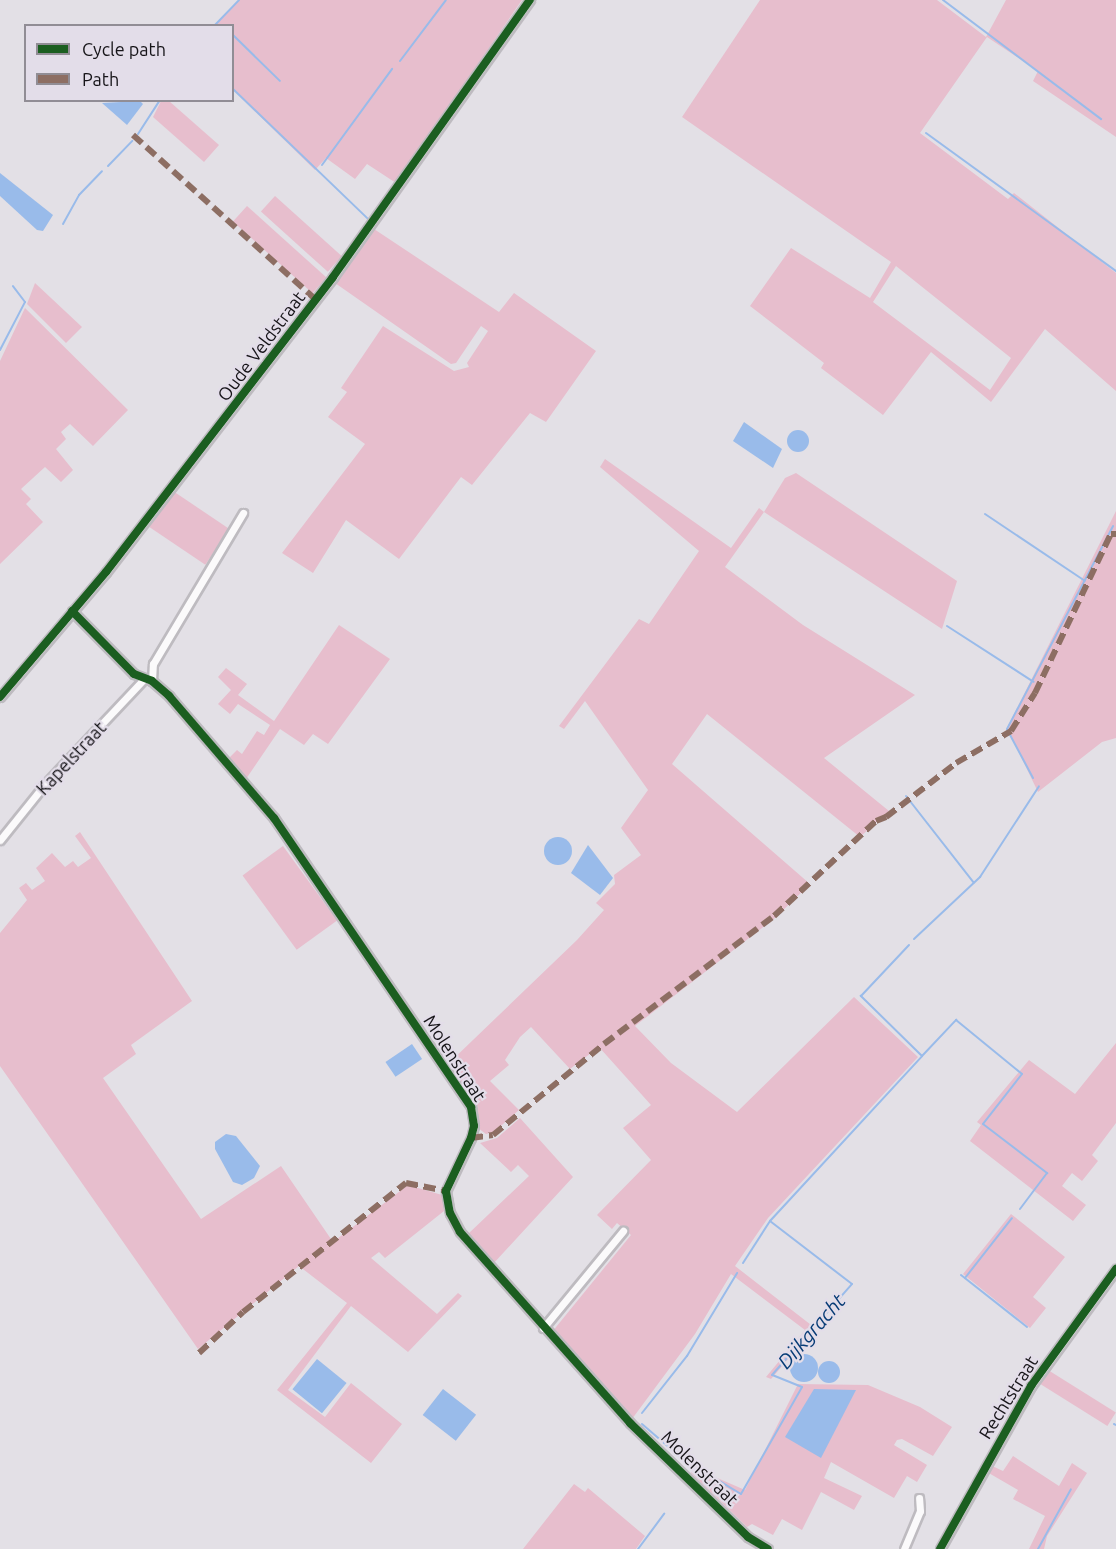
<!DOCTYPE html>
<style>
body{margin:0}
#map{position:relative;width:1116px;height:1549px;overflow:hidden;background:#e3e0e6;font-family:Ubuntu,sans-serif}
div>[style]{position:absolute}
.green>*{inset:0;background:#e7becd;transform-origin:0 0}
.water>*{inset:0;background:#99bbea;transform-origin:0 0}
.round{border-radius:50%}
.stream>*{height:2px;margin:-1px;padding:0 1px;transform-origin:1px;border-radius:1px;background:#99bbea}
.roads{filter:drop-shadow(2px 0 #bebbc0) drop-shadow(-2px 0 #bebbc0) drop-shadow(0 2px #bebbc0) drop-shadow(0 -2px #bebbc0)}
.minor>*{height:7px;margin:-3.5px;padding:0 3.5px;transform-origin:3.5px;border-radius:3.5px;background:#fbfafb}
.quiet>*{height:6px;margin-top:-3px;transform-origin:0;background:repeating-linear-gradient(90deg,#8d6e63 0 12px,transparent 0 18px)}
.cycleway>*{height:8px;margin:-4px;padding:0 4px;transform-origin:4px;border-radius:4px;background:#1b5e20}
span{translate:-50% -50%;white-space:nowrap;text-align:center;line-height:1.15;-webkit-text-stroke:4.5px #e3dde9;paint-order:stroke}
.street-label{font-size:18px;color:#161418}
.water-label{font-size:20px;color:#073c76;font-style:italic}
.legend{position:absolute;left:24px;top:24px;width:210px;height:78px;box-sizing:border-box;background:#e3dde9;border:2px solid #918d95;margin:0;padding:8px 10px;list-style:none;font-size:18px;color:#161418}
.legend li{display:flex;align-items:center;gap:12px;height:30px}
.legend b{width:30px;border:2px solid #918d95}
</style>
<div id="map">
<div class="green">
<div style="clip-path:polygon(239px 0,522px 0,396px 183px,367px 164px,355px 179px,326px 158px,315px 170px,233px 90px,232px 26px,215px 25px)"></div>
<div style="clip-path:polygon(evenodd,760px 0,937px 0,986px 37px,1006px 0,1116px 0,1116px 137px,1033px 81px,1038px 71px,987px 37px,920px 133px,1008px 199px,1014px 193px,1116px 273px,1116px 391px,1045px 329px,991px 402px,931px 352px,883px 415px,821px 368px,824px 363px,750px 306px,791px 248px,870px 298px,891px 262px,682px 117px,760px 0,896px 266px,1011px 358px,990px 390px,873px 302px,896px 266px)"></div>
<div style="clip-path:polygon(161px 101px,169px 101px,219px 145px,204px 162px,153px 117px)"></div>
<div style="left:275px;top:196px;width:90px;height:21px;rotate:42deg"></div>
<div style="left:247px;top:206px;width:107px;height:21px;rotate:42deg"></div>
<div style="clip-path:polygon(374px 229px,499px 312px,514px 293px,596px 351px,546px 422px,530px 413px,472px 485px,461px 477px,399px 559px,346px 520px,313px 573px,282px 553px,365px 444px,328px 417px,347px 392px,341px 388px,383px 326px,454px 371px,469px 367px,467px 363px,488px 331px,481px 326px,456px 363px,451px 364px,335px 283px)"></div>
<div style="clip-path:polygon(35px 283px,82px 327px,66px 343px,27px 304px)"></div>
<div style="clip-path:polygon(25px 308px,128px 410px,93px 446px,70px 424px,61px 432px,66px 439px,56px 449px,73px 470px,61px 482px,45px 467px,21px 489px,31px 499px,26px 504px,43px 522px,0 564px,0 361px)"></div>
<div style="clip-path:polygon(605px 459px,731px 548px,759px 508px,764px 512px,785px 478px,796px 473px,957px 581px,942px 629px,764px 512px,725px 567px,803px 625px,915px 695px,824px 758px,889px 811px,860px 837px,707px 714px,672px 764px,810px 884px,775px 918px,635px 1026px,671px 1063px,737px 1112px,854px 997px,918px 1057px,768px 1218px,735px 1266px,815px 1328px,771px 1379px,766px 1377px,805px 1330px,731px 1274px,695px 1334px,632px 1419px,552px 1332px,631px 1235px,617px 1223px,612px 1229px,597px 1215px,651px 1160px,623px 1128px,651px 1105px,599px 1047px,570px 1069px,531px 1027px,520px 1037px,505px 1060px,509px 1065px,490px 1081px,519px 1110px,494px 1132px,486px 1134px,478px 1128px,472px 1100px,447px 1065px,577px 940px,604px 910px,596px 903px,615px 884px,614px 875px,641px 855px,621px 828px,648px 790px,585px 701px,564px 729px,559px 726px,639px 619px,649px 624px,699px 551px,600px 467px)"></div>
<div style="left:173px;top:491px;width:68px;height:43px;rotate:34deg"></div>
<div style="clip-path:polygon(1116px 511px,1116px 738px,1102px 742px,1038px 792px,1007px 728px)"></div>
<div style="clip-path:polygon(339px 625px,390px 659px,328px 744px,313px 734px,304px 745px,280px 729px,246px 779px,228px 759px,237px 750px,242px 754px,257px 731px,264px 735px,270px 725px,238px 704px,230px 714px,218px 704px,231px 690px,218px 677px,226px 668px,247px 684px,238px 695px,274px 721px)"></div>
<div style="clip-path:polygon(80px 832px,192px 1001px,131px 1045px,136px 1054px,103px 1078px,201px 1219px,281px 1166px,333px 1242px,408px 1185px,442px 1195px,444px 1211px,385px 1258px,379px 1252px,371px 1258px,437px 1314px,458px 1293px,462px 1296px,408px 1352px,351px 1306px,288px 1390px,325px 1417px,351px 1383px,402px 1424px,371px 1463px,277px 1390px,347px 1303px,299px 1266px,198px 1349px,0 1066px,0 933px,27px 900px,19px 888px,26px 883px,32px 890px,45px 881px,36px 868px,52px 853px,65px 867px,73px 861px,78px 867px,91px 858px,75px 836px)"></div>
<div style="left:283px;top:846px;width:92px;height:50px;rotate:54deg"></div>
<div style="clip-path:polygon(1116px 1043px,1116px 1123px,1092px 1155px,1098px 1161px,1082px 1181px,1072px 1173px,1062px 1186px,1086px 1205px,1073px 1221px,970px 1141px,981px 1125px,977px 1122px,1029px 1060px,1075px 1094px)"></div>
<div style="clip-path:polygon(520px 1118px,573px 1177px,493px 1264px,467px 1235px,529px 1176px,518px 1165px,511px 1172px,480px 1143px,497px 1138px)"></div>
<div style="clip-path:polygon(1011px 1214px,1065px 1257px,1033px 1297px,1046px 1308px,1030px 1328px,963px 1274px)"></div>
<div style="left:1048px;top:1370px;width:80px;height:16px;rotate:32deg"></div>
<div style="clip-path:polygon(798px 1384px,868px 1385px,920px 1407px,952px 1427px,933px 1456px,902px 1439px,897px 1440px,894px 1445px,927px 1465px,917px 1482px,907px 1476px,894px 1498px,831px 1462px,824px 1478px,862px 1496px,854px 1510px,821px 1492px,802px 1530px,782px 1519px,773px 1535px,752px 1524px,747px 1527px,691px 1473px,692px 1467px,745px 1490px)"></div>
<div style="clip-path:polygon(1013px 1456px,1059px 1486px,1072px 1463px,1087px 1473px,1047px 1536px,1044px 1549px,1029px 1549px,1045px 1516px,1013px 1499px,1018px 1490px,987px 1472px,990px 1465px,1003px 1471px)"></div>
<div style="clip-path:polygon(574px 1484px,585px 1492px,588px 1488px,645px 1536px,636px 1549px,523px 1549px)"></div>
</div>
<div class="water">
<div style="clip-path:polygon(140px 101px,143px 104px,127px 125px,102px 103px)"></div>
<div style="clip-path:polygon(0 173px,53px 215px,43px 231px,37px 230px,0 196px)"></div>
<div style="clip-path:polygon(744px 422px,782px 449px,773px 468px,733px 441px)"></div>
<div class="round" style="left:787px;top:430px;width:22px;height:22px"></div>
<div class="round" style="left:544px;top:837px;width:28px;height:28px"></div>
<div style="clip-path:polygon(588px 845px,613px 878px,600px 895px,571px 873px)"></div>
<div style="left:412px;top:1044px;width:18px;height:32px;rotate:56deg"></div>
<div style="clip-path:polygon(226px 1134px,236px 1136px,260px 1166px,254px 1178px,242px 1185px,233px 1182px,215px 1149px,215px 1142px)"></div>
<div class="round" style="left:790px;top:1354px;width:28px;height:28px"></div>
<div style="left:317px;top:1359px;width:38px;height:39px;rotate:39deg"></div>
<div class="round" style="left:818px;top:1361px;width:22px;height:22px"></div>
<div style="left:443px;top:1389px;width:42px;height:33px;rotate:38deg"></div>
<div style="clip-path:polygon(814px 1389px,856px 1390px,821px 1458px,785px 1437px)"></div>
</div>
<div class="stream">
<div style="left:943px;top:0;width:198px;rotate:37deg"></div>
<div style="left:214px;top:26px;width:36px;rotate:-46deg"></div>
<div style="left:232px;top:34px;width:67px;rotate:44.4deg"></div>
<div style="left:400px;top:61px;width:76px;rotate:-53deg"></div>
<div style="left:232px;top:88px;width:192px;rotate:43.9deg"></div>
<div style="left:926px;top:133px;width:235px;rotate:36deg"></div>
<div style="left:138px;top:134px;width:40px;rotate:-57.1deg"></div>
<div style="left:322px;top:165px;width:119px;rotate:-53.9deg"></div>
<div style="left:108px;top:166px;width:35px;rotate:-46deg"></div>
<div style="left:63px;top:224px;width:33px;rotate:-61deg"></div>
<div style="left:79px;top:195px;width:33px;rotate:-46deg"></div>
<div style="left:0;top:350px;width:54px;rotate:-62.5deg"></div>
<div style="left:25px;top:302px;width:20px;rotate:-127deg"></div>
<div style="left:985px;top:514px;width:120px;rotate:33.8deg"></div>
<div style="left:947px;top:626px;width:103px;rotate:32.8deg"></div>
<div style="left:1033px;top:778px;width:55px;rotate:-118deg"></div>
<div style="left:1007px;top:729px;width:229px;rotate:-62.4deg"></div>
<div style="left:906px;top:796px;width:110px;rotate:52deg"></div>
<div style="left:914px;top:939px;width:91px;rotate:-43.2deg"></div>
<div style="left:980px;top:877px;width:108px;rotate:-57deg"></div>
<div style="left:922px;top:1056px;width:50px;rotate:-46.6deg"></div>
<div style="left:956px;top:1020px;width:85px;rotate:39.3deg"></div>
<div style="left:1022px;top:1074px;width:63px;rotate:128deg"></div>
<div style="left:983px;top:1124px;width:81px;rotate:37.4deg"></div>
<div style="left:1047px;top:1173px;width:45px;rotate:126.9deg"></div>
<div style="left:743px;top:1263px;width:50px;rotate:-57.3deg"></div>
<div style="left:961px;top:1275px;width:84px;rotate:38.2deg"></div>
<div style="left:965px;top:1278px;width:76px;rotate:-51.9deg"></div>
<div style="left:642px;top:1413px;width:73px;rotate:-51.7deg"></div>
<div style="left:687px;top:1356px;width:97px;rotate:-58.9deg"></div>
<div style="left:642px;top:1424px;width:75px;rotate:40.7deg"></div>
<div style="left:1114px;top:1424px;width:2px;rotate:27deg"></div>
<div style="left:696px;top:1474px;width:8px;rotate:-23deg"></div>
<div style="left:703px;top:1471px;width:44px;rotate:31.2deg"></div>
<div style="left:741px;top:1494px;width:123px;rotate:-60.3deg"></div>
<div style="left:802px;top:1387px;width:32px;rotate:-158deg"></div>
<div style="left:772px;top:1375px;width:121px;rotate:-48.7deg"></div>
<div style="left:852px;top:1284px;width:103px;rotate:-142.5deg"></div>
<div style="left:770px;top:1221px;width:224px;rotate:-47.3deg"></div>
<div style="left:922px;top:1056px;width:86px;rotate:-135.5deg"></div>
<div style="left:861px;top:996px;width:70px;rotate:-46.7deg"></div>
<div style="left:638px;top:1549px;width:44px;rotate:-53.4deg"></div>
<div style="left:1038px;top:1549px;width:68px;rotate:-61.2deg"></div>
</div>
<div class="roads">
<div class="minor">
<div style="left:72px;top:611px;width:88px;rotate:45.5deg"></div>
<div style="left:134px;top:674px;width:19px;rotate:21deg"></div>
<div style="left:152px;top:681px;width:23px;rotate:41deg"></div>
<div style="left:169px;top:696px;width:161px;rotate:49.3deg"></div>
<div style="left:274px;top:818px;width:350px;rotate:55.7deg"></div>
<div style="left:471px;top:1107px;width:19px;rotate:81deg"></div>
<div style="left:474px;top:1126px;width:12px;rotate:104deg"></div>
<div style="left:471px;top:1138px;width:59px;rotate:115.3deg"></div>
<div style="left:446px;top:1191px;width:22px;rotate:80deg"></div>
<div style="left:450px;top:1213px;width:21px;rotate:62deg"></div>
<div style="left:460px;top:1232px;width:256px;rotate:48.3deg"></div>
<div style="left:630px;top:1423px;width:164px;rotate:44deg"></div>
<div style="left:748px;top:1537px;width:23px;rotate:31deg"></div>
<div style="left:152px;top:681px;width:17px;rotate:-87deg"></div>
<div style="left:153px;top:664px;width:176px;rotate:-59.2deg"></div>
<div style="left:0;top:697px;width:164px;rotate:-49.7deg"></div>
<div style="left:106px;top:572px;width:372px;rotate:-52.4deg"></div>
<div style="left:333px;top:277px;width:340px;rotate:-54.6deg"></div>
<div style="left:0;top:840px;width:72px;rotate:-51.2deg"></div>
<div style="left:45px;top:784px;width:144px;rotate:-46.7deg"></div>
<div style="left:543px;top:1328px;width:126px;rotate:-50.5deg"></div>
<div style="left:904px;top:1549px;width:41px;rotate:-67.2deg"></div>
<div style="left:920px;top:1511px;width:13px;rotate:-94deg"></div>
<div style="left:940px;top:1549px;width:187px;rotate:-60.8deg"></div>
<div style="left:1031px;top:1386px;width:145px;rotate:-54deg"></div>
</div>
</div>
<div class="quiet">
<div style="left:133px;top:135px;width:245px;rotate:42deg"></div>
<div style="left:471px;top:1138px;width:22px;rotate:-8deg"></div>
<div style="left:493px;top:1135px;width:144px;rotate:-39.3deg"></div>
<div style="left:604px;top:1044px;width:213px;rotate:-37deg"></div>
<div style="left:774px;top:916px;width:139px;rotate:-43deg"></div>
<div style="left:876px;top:821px;width:11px;rotate:-22deg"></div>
<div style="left:886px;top:817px;width:88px;rotate:-37.6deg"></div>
<div style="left:956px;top:763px;width:64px;rotate:-30.2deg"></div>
<div style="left:1011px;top:731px;width:45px;rotate:-57.7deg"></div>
<div style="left:1035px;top:693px;width:176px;rotate:-64.5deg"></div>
<div style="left:1111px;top:534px;width:5px"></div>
<div style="left:199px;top:1353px;width:60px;rotate:-43deg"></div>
<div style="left:243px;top:1312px;width:208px;rotate:-38.4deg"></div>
<div style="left:406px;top:1183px;width:41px;rotate:11.3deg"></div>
</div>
<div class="cycleway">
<div style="left:72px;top:611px;width:88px;rotate:45.5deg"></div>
<div style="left:134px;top:674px;width:19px;rotate:21deg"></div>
<div style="left:152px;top:681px;width:23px;rotate:41deg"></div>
<div style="left:169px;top:696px;width:161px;rotate:49.3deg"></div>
<div style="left:274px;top:818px;width:350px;rotate:55.7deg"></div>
<div style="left:471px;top:1107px;width:19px;rotate:81deg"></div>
<div style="left:474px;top:1126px;width:12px;rotate:104deg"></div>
<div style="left:471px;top:1138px;width:59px;rotate:115.3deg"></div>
<div style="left:446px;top:1191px;width:22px;rotate:80deg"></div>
<div style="left:450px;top:1213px;width:21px;rotate:62deg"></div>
<div style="left:460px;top:1232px;width:256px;rotate:48.3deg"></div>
<div style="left:630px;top:1423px;width:164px;rotate:44deg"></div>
<div style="left:748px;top:1537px;width:23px;rotate:31deg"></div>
<div style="left:0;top:697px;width:164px;rotate:-49.7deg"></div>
<div style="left:106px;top:572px;width:372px;rotate:-52.4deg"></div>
<div style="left:333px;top:277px;width:340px;rotate:-54.6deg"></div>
<div style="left:940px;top:1549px;width:187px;rotate:-60.8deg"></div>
<div style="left:1031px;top:1386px;width:145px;rotate:-54deg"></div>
</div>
<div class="street-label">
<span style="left:261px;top:346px;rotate:-53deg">Oude Veldstraat</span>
<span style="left:71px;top:758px;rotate:-47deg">Kapelstraat</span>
<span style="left:455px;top:1058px;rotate:57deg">Molenstraat</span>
<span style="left:1008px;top:1397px;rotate:-58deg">Rechtstraat</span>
<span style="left:700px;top:1468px;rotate:44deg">Molenstraat</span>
</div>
<div class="water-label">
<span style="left:811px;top:1331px;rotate:-49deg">Dijkgracht</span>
</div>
<ul class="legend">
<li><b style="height:8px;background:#1b5e20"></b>Cycle path</li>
<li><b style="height:8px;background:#8d6e63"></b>Path</li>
</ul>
</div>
